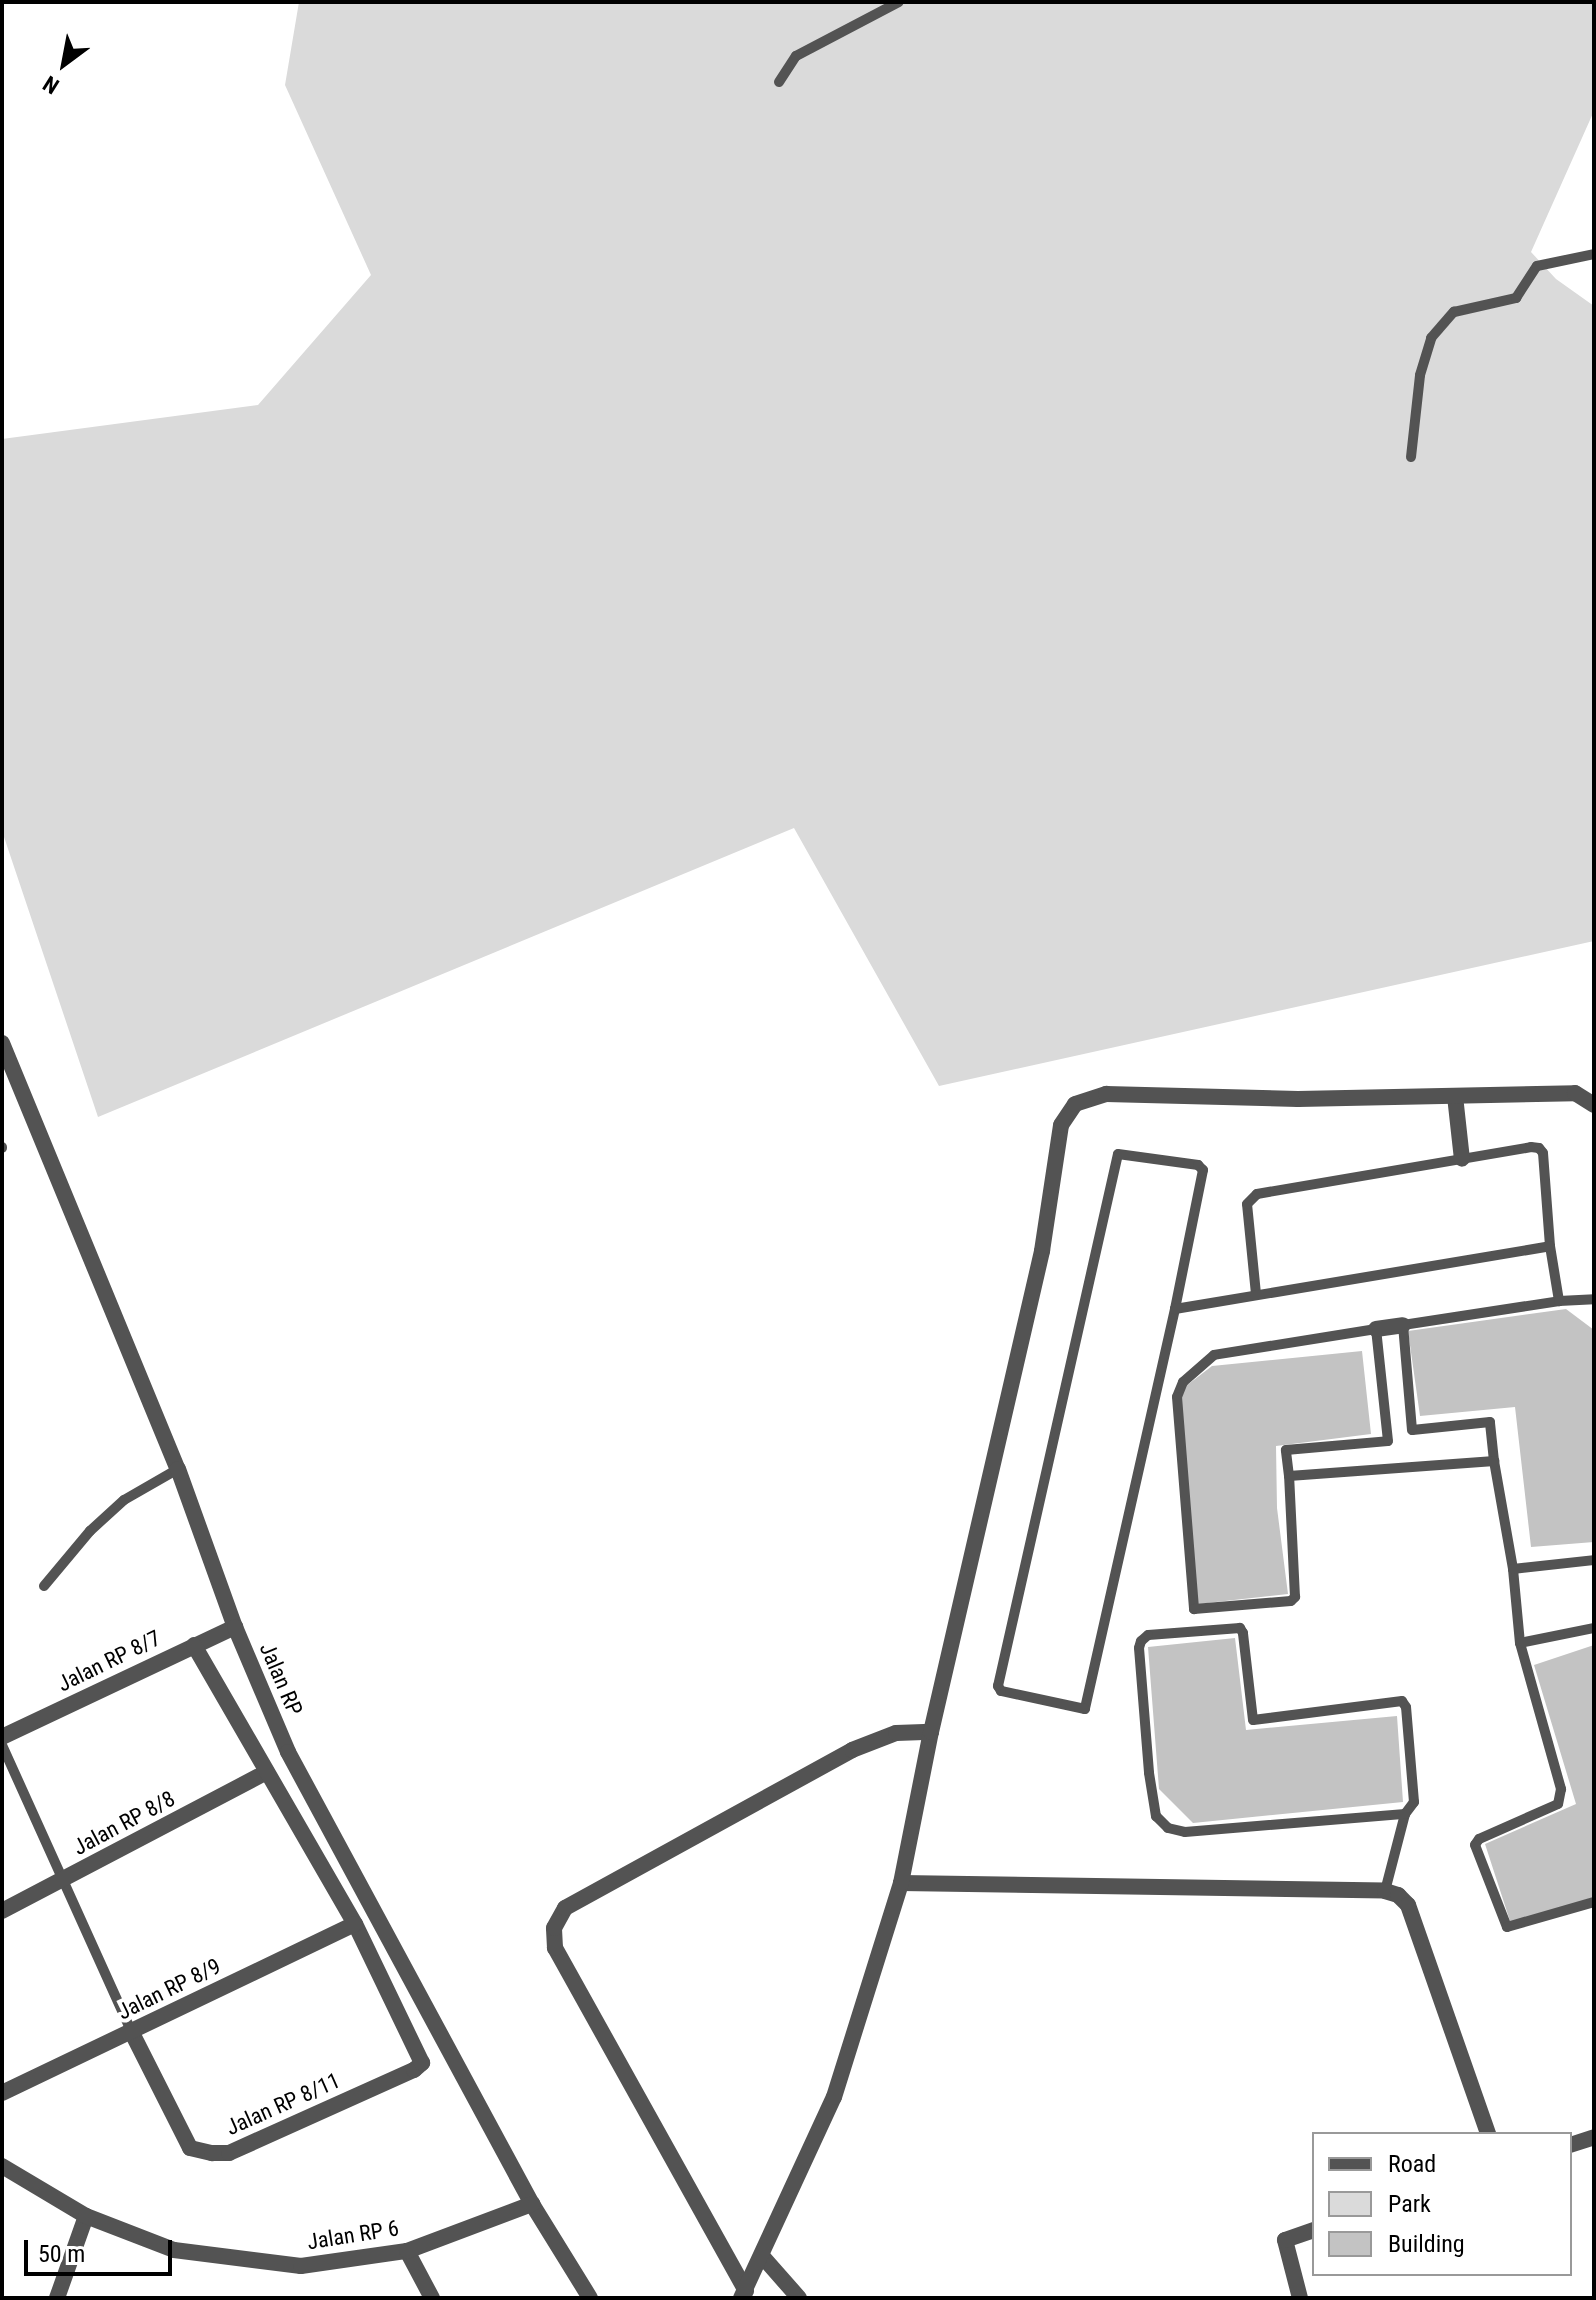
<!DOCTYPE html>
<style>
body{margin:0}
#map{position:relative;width:1596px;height:2300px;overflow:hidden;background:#fff;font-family:"Roboto Condensed",sans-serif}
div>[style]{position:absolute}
.green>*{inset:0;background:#dadada}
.building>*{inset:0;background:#c3c3c3}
.service>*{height:10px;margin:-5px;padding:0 5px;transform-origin:5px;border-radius:5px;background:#535353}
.minor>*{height:16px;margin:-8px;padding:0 8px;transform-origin:8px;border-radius:8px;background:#535353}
.tertiary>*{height:16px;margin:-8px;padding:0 8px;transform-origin:8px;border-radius:8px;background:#535353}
span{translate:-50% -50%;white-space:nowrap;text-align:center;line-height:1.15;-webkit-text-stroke:8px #fff;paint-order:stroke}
.street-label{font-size:22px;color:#000}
.frame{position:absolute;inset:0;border:4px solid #000;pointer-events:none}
.legend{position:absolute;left:1312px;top:2132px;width:260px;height:144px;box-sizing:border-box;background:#fff;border:2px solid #999;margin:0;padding:10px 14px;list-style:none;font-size:24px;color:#000}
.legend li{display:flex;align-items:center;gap:16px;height:40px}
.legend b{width:40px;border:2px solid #999}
.north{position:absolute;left:24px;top:24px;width:80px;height:80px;-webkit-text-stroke:6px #fff;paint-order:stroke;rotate:212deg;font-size:22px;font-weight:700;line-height:32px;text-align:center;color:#000}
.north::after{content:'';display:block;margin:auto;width:28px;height:36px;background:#000;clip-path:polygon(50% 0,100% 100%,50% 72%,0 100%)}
.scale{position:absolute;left:24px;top:2240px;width:148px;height:36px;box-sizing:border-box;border:4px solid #000;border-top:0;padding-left:10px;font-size:24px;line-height:28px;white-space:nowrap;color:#000;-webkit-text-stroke:6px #fff;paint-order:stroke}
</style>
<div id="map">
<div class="green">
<div style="clip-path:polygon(299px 2px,1594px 2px,1594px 111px,1531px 252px,1556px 279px,1594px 306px,1594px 941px,939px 1086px,794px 828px,98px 1117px,2px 831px,2px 439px,258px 405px,371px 275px,285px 85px)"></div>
</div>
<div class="building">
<div style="clip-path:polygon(1566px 1309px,1594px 1330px,1594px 1542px,1531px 1547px,1515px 1407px,1420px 1416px,1408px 1331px)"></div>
<div style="clip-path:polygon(1362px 1351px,1371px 1434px,1276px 1446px,1277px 1508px,1288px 1594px,1198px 1604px,1181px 1399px,1186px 1386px,1212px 1366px)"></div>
<div style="clip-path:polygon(1235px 1638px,1246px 1730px,1397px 1716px,1403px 1802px,1193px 1823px,1159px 1789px,1148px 1647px)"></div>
<div style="clip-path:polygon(1594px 1645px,1594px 1897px,1511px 1924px,1485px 1844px,1576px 1804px,1534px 1665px)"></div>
</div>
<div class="service">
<div style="left:779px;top:82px;width:31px;rotate:-57deg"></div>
<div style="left:796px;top:56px;width:116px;rotate:-27.7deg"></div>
<div style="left:1411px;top:457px;width:82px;rotate:-83.7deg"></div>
<div style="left:1420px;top:375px;width:39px;rotate:-73deg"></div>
<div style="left:1431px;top:338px;width:35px;rotate:-49deg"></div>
<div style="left:1454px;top:312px;width:64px;rotate:-12.7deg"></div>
<div style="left:1516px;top:298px;width:38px;rotate:-57deg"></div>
<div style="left:1537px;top:266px;width:58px;rotate:-11.9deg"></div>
<div style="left:2px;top:1147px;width:1px;rotate:90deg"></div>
<div style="left:1256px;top:1294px;width:90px;rotate:-95.7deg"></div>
<div style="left:1247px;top:1204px;width:14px;rotate:-45deg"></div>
<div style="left:1257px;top:1194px;width:278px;rotate:-9.7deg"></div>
<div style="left:1531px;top:1147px;width:8px;rotate:7deg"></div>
<div style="left:1539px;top:1148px;width:6px;rotate:51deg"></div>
<div style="left:1543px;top:1153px;width:93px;rotate:85.7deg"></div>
<div style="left:1550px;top:1246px;width:56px;rotate:80.7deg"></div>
<div style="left:1175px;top:1309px;width:410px;rotate:102.7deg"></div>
<div style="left:1085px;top:1709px;width:86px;rotate:-167.9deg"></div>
<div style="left:1001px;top:1691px;width:6px;rotate:-121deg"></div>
<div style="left:998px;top:1686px;width:545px;rotate:-77.29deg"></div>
<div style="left:1118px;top:1154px;width:81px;rotate:7.8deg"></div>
<div style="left:1198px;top:1165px;width:7px;rotate:45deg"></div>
<div style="left:1203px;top:1170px;width:142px;rotate:101.4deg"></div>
<div style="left:1175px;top:1309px;width:380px;rotate:-9.5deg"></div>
<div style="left:1494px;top:1461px;width:39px;rotate:-96deg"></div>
<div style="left:1490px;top:1422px;width:78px;rotate:174.1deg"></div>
<div style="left:1412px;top:1430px;width:105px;rotate:-94.9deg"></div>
<div style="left:1403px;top:1325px;width:158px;rotate:-8.7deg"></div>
<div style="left:1559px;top:1301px;width:35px;rotate:-3deg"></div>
<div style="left:1289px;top:1476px;width:26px;rotate:-97deg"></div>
<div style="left:1286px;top:1450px;width:102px;rotate:-5deg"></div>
<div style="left:1388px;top:1441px;width:113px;rotate:-96.1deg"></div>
<div style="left:1376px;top:1329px;width:164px;rotate:170.9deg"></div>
<div style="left:1214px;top:1355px;width:41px;rotate:138.9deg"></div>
<div style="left:1183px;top:1382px;width:16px;rotate:112deg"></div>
<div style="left:1177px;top:1397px;width:213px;rotate:85.4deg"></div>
<div style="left:1194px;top:1609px;width:97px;rotate:-4.7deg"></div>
<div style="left:1291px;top:1601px;width:6px;rotate:-45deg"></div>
<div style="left:1295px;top:1597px;width:121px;rotate:-92.8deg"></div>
<div style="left:1289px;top:1476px;width:206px;rotate:-4.2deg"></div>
<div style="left:1494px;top:1461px;width:110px;rotate:80deg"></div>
<div style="left:1513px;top:1569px;width:74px;rotate:84.6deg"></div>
<div style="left:1520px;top:1643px;width:152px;rotate:74.3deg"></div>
<div style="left:1561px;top:1789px;width:15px;rotate:101deg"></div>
<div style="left:1558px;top:1804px;width:86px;rotate:156.1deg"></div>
<div style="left:1479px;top:1839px;width:7px;rotate:124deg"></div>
<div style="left:1475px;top:1845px;width:88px;rotate:68.7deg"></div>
<div style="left:1507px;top:1927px;width:91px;rotate:-16deg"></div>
<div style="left:1513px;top:1569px;width:81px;rotate:-6.3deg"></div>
<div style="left:44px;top:1586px;width:72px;rotate:-50.1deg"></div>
<div style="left:90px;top:1531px;width:46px;rotate:-42.4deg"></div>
<div style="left:124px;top:1500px;width:62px;rotate:-29.9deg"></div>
<div style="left:1520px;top:1643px;width:76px;rotate:-11.5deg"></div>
<div style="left:2px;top:1745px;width:314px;rotate:65.7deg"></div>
<div style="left:1385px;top:1891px;width:80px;rotate:-75.4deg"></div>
<div style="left:1405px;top:1814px;width:15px;rotate:-53deg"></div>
<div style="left:1414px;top:1802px;width:95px;rotate:-94.8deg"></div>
<div style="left:1406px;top:1707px;width:7px;rotate:-124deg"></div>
<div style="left:1402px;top:1701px;width:150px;rotate:172.7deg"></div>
<div style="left:1253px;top:1720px;width:88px;rotate:-96.6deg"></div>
<div style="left:1243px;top:1633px;width:6px;rotate:-121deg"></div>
<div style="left:1240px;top:1628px;width:92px;rotate:175.6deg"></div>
<div style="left:1148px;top:1635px;width:9px;rotate:139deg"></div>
<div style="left:1141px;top:1641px;width:7px;rotate:106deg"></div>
<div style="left:1139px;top:1648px;width:125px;rotate:85.4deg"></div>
<div style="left:1149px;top:1773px;width:44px;rotate:80.8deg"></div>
<div style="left:1156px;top:1816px;width:17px;rotate:45deg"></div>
<div style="left:1168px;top:1828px;width:17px;rotate:13deg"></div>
<div style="left:1185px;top:1832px;width:221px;rotate:-4.7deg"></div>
</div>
<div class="minor">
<div style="left:1455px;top:1096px;width:63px;rotate:83.7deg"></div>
<div style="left:1376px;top:1329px;width:27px;rotate:-8deg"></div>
<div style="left:2px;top:1737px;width:258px;rotate:-25.3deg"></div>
<div style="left:901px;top:1883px;width:484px;rotate:0.9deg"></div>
<div style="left:1385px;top:1891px;width:14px;rotate:17deg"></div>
<div style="left:1398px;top:1895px;width:14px;rotate:45deg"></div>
<div style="left:1408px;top:1905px;width:243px;rotate:70.7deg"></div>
<div style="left:2px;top:1911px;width:299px;rotate:-27.7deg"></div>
<div style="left:131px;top:2031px;width:131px;rotate:63.2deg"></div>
<div style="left:190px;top:2148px;width:23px;rotate:13deg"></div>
<div style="left:212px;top:2153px;width:17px"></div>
<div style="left:229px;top:2153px;width:203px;rotate:-24.2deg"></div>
<div style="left:414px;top:2070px;width:11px;rotate:-41deg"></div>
<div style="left:422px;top:2063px;width:154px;rotate:-115.7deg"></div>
<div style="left:355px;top:1924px;width:322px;rotate:-120deg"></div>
<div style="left:2px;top:2093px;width:391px;rotate:-25.6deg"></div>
<div style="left:1570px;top:2145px;width:25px;rotate:-18deg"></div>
<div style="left:407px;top:2251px;width:53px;rotate:62deg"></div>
<div style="left:762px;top:2256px;width:56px;rotate:48.6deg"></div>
<div style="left:746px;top:2291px;width:393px;rotate:-119.1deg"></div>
<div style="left:555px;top:1948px;width:20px;rotate:-93deg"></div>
<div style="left:554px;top:1928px;width:23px;rotate:-61deg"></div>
<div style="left:565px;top:1908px;width:328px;rotate:-28.8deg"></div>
<div style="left:852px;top:1750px;width:47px;rotate:-21.1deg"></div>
<div style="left:896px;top:1733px;width:35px;rotate:-2deg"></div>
<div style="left:57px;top:2298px;width:87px;rotate:-70.5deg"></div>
<div style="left:741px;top:2298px;width:221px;rotate:-65.2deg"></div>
<div style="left:834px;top:2097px;width:224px;rotate:-72.6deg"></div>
<div style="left:901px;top:1883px;width:154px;rotate:-78.8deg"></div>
<div style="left:931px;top:1732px;width:494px;rotate:-77deg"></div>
<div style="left:1042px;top:1251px;width:127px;rotate:-81.4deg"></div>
<div style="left:1061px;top:1125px;width:25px;rotate:-56deg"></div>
<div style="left:1075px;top:1104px;width:33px;rotate:-18deg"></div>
<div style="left:1106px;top:1094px;width:192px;rotate:1.5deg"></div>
<div style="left:1298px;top:1099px;width:277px;rotate:-1.2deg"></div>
<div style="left:1575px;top:1093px;width:22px;rotate:32deg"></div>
<div style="left:1300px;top:2298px;width:60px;rotate:-104.5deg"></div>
<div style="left:1285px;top:2240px;width:31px;rotate:-19deg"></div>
</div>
<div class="tertiary">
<div style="left:2px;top:1043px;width:461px;rotate:67.6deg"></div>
<div style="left:178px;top:1469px;width:168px;rotate:70.2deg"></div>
<div style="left:235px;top:1627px;width:136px;rotate:67deg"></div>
<div style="left:288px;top:1752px;width:514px;rotate:61.64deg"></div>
<div style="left:532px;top:2204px;width:110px;rotate:58.3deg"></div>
<div style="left:2px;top:2166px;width:98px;rotate:30.8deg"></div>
<div style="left:86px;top:2216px;width:94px;rotate:21.1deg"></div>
<div style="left:174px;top:2250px;width:128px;rotate:7.2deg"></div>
<div style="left:301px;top:2266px;width:107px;rotate:-8.1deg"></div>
<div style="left:407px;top:2251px;width:134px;rotate:-20.6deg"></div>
</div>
<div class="street-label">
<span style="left:109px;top:1661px;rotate:-26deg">Jalan RP 8/7</span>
<span style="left:281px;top:1679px;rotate:67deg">Jalan RP</span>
<span style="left:124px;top:1823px;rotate:-28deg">Jalan RP 8/8</span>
<span style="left:169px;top:1989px;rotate:-26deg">Jalan RP 8/9</span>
<span style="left:283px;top:2104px;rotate:-24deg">Jalan RP 8/11</span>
<span style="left:353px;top:2235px;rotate:-9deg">Jalan RP 6</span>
</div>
<div class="frame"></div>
<ul class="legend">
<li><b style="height:10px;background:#535353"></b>Road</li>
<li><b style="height:22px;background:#dadada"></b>Park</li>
<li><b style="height:22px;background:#c3c3c3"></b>Building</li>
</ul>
<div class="north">N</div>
<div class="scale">50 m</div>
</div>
